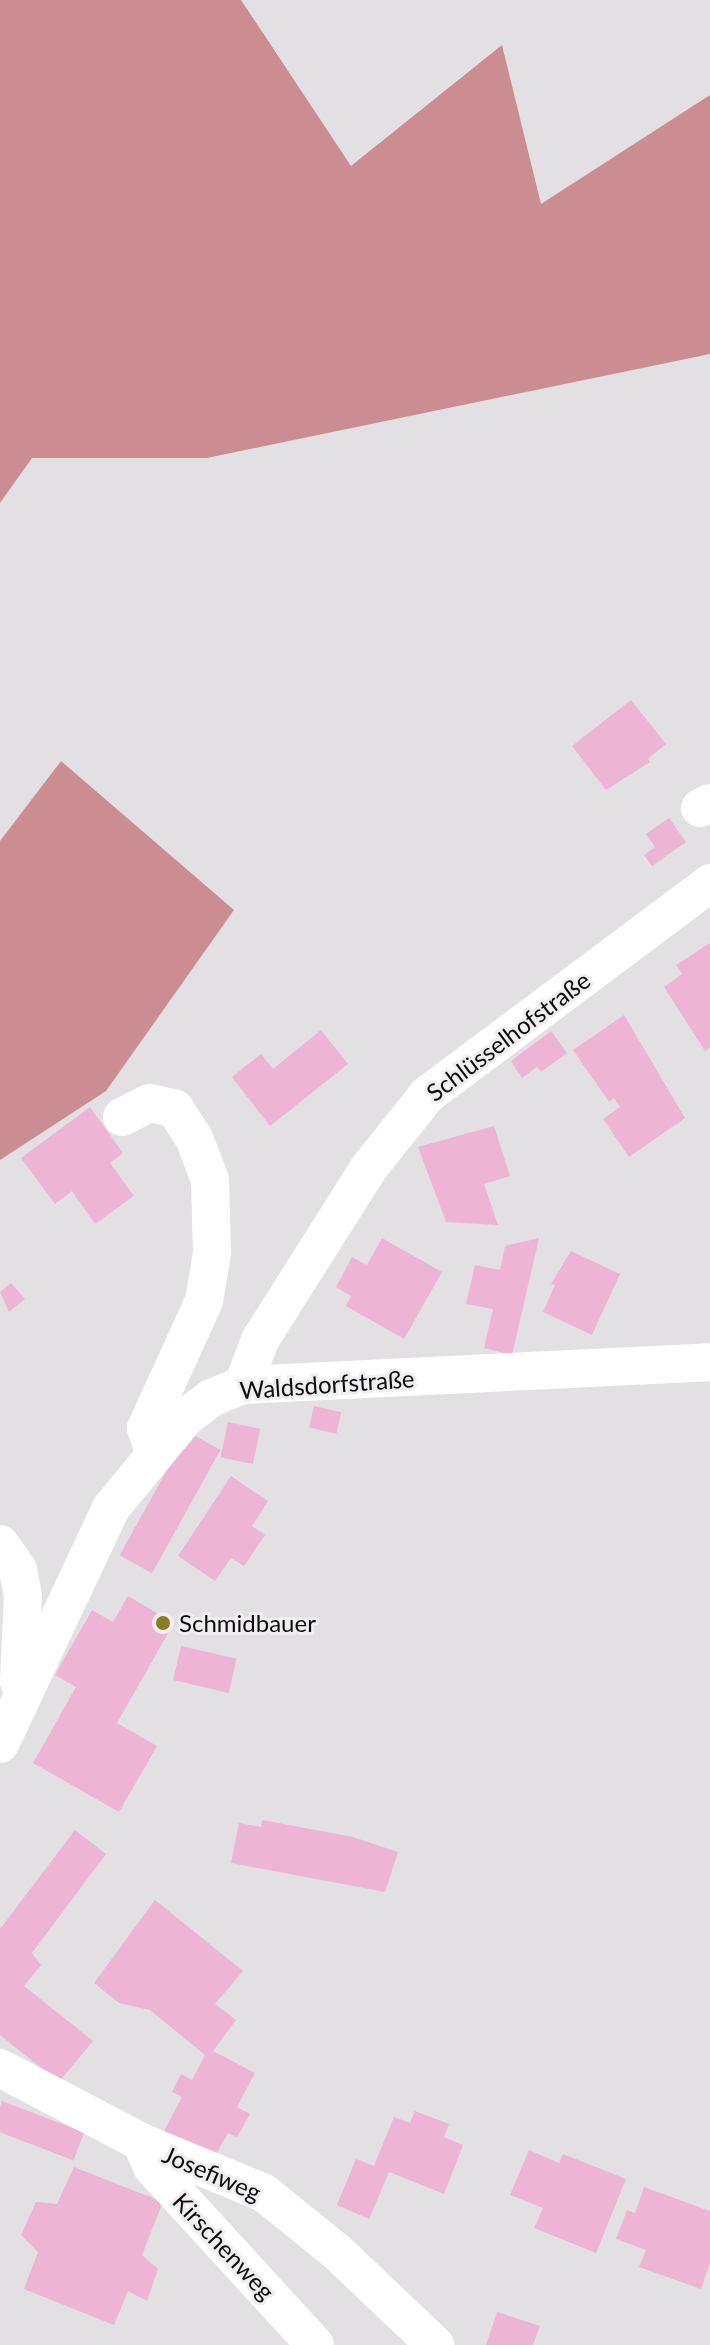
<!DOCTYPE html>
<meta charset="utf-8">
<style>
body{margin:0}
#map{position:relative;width:710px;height:2345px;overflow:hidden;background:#e3e0e4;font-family:Lato,sans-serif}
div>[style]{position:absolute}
.forest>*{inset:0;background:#cc8d92}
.building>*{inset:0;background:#edb4d4;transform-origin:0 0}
.minor>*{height:38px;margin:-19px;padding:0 19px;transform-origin:19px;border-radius:19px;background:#fff}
.dots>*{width:22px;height:22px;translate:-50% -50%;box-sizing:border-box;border:4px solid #f0eef1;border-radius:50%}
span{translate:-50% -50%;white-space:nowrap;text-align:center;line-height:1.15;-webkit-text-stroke:6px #f0eef1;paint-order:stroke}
.street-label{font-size:24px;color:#0d0c0e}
.poi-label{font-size:24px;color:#0d0c0e}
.left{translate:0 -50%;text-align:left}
</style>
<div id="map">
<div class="forest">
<div style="clip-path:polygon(0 0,241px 0,351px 166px,502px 45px,541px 204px,710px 95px,710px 354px,207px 458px,32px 458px,0 503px)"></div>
<div style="clip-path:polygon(61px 761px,234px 910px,106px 1091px,0 1160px,0 841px)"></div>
</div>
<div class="building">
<div style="clip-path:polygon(631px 700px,666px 744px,648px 759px,650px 762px,606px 790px,572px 746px)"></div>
<div style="clip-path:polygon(669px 818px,686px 842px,652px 866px,644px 855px,655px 847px,646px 834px)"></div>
<div style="clip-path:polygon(710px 943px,710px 1048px,705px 1051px,664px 987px,682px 974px,676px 965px)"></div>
<div style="clip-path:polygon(624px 1015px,685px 1118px,629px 1157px,603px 1119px,620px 1107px,614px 1098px,609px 1102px,573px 1050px)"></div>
<div style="clip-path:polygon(321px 1030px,348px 1064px,270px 1126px,232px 1077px,261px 1054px,273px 1069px)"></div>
<div style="clip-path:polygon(551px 1031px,567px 1053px,541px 1072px,537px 1067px,522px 1078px,511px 1061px)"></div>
<div style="clip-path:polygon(90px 1107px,123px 1153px,110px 1163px,134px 1196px,95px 1224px,72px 1191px,55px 1204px,21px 1158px)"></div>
<div style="clip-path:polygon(494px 1126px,510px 1176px,484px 1184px,498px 1225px,446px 1222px,418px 1147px)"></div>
<div style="clip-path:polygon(382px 1238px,442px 1272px,404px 1339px,346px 1306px,351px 1296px,336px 1287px,352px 1257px,367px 1265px)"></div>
<div style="clip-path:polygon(539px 1238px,512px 1355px,484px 1348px,493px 1309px,466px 1304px,475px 1265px,500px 1270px,505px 1246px)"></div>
<div style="clip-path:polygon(571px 1251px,620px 1274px,592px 1335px,543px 1312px,555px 1285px,551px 1284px)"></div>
<div style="clip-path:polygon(11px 1283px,25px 1299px,9px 1312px,0 1292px)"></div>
<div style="left:314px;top:1406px;width:28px;height:22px;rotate:13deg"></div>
<div style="left:228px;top:1422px;width:33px;height:36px;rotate:12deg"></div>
<div style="left:188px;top:1432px;width:37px;height:141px;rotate:29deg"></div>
<div style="clip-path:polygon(231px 1476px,268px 1501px,252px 1526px,265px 1535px,244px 1566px,231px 1558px,215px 1581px,178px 1556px)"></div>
<div style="clip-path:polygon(128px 1596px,174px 1623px,117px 1723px,157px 1746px,119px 1812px,33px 1763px,76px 1687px,55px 1675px,92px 1610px,113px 1622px)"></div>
<div style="left:181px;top:1646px;width:57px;height:35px;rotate:13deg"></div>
<div style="clip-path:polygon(262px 1820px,353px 1837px,398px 1852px,385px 1892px,231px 1863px,239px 1823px,261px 1827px)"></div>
<div style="clip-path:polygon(75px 1830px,106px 1854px,32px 1953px,41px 1965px,24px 1986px,93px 2041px,59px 2082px,0 2035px,0 1929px)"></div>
<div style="clip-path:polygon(155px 1900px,243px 1971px,215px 2004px,236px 2020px,213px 2051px,255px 2073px,237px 2107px,250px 2114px,237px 2137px,228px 2133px,210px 2165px,160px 2139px,182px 2097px,172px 2092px,181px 2074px,192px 2080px,205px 2055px,150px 2010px,119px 2003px,94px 1983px)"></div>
<div style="left:2px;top:2101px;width:88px;height:30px;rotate:21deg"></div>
<div style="clip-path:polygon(415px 2111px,449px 2124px,444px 2137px,463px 2145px,444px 2194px,389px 2172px,369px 2219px,337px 2205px,356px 2159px,374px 2166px,394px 2117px,410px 2123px)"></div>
<div style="clip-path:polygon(529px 2150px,559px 2163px,563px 2154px,626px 2179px,596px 2253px,534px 2228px,543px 2208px,510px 2195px)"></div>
<div style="clip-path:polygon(74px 2167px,163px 2202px,142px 2255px,158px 2269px,147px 2301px,128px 2291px,114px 2325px,24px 2289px,38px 2252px,21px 2235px,36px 2202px,57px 2204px)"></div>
<div style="clip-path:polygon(644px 2187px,710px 2211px,710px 2263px,701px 2289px,639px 2267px,646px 2250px,616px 2239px,627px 2210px,635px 2213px)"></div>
<div style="clip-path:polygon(497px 2312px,540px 2326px,533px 2345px,486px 2345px)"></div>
</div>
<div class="minor">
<div style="left:700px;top:808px;width:11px;rotate:-27deg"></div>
<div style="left:122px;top:1117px;width:31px;rotate:-27deg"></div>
<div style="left:150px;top:1103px;width:26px;rotate:13deg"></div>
<div style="left:175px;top:1109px;width:35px;rotate:57deg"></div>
<div style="left:194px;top:1138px;width:45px;rotate:69.1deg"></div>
<div style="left:210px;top:1180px;width:73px;rotate:88.4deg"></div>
<div style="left:212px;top:1253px;width:49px;rotate:99.5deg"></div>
<div style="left:204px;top:1301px;width:140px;rotate:114.5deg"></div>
<div style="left:146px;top:1428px;width:26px;rotate:72deg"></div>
<div style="left:243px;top:1385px;width:48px;rotate:-69.3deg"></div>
<div style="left:260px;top:1340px;width:202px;rotate:-57.7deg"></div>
<div style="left:368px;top:1169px;width:95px;rotate:-51.4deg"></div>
<div style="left:427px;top:1095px;width:354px;rotate:-36.8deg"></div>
<div style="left:0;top:1544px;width:32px;rotate:55deg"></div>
<div style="left:18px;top:1570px;width:26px;rotate:79deg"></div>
<div style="left:23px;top:1596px;width:86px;rotate:92.7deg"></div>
<div style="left:0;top:1744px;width:261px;rotate:-64.8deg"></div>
<div style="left:111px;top:1508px;width:118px;rotate:-50.5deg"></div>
<div style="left:186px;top:1417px;width:31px;rotate:-37deg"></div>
<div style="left:211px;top:1398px;width:35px;rotate:-22deg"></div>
<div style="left:243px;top:1385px;width:468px;rotate:-2.8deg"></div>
<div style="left:0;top:2068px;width:159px;rotate:27.7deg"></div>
<div style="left:141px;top:2142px;width:133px;rotate:22.5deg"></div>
<div style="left:264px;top:2193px;width:92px;rotate:38.9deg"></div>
<div style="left:336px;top:2251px;width:137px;rotate:43.5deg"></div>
<div style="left:141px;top:2142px;width:27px;rotate:66deg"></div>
<div style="left:152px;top:2167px;width:241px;rotate:47.5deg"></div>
</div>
<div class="dots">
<div style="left:163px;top:1623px;background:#887d23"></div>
</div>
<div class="street-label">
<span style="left:508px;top:1036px;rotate:-37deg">Schlüsselhofstraße</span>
<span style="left:327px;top:1384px;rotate:-4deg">Waldsdorfstraße</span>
<span style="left:212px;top:2173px;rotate:23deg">Josefiweg</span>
<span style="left:224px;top:2246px;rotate:47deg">Kirschenweg</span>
</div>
<div class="poi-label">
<span class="left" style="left:179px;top:1623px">Schmidbauer</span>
</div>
</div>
